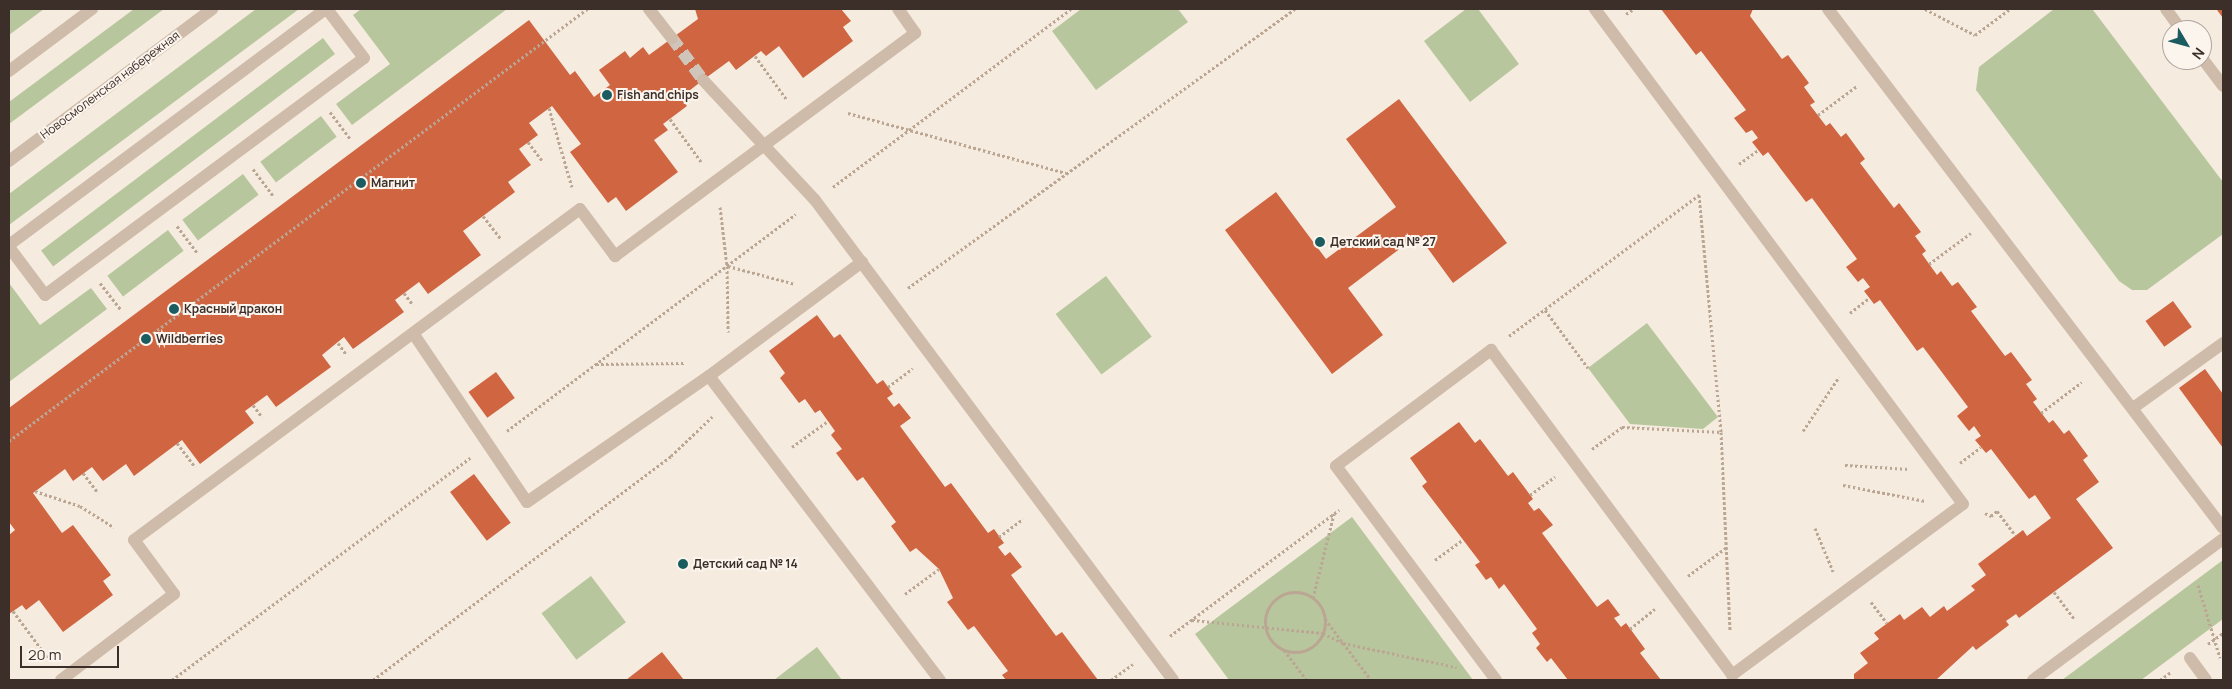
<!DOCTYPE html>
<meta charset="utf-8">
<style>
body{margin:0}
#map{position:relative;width:2232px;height:689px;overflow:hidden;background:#f5ebdf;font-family:Manrope,sans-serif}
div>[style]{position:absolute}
.green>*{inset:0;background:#b8c69d;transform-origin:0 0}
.building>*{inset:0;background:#d06542;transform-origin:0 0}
.minor-tunnel>*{height:12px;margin-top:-6px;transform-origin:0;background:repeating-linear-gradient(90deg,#d0c5bb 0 12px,transparent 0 18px)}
.path>*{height:3px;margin-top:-1.5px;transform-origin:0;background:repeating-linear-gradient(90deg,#bba593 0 2.5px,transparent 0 5px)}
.path>.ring{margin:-1.5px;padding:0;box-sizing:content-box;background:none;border:3px solid #bba593;border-radius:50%}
.minor>*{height:12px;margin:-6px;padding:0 6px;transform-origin:6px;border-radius:6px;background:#cfbba9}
.dots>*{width:14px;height:14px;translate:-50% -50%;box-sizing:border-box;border:2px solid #fcf5ed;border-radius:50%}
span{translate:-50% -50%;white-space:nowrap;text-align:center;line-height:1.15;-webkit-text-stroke:4px #fcf5ed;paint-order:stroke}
.street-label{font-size:12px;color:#3c2f2a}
.poi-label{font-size:12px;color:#3c2f2a;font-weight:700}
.left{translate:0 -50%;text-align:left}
.frame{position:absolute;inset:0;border:10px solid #3c2f2a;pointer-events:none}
.north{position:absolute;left:2162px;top:20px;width:50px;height:50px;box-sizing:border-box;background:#fcf5ed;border:1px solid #afa69f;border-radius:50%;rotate:127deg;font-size:14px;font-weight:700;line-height:20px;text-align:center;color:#3c2f2a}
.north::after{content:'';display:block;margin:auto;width:18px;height:22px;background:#1b5c61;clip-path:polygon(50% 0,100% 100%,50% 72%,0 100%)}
.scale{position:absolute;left:20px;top:646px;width:99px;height:22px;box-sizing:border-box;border:2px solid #3c2f2a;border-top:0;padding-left:6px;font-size:15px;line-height:18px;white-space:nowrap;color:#3c2f2a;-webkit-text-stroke:4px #fcf5ed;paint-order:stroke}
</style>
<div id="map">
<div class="green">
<div style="clip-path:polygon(9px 9px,44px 9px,9px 35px)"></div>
<div style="clip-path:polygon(134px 9px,164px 9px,9px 124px,9px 102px)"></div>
<div style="clip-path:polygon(256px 9px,299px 9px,9px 225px,9px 194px)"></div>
<div style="clip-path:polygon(361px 9px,507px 9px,352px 125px,336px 104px,390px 64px,353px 15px)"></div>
<div style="clip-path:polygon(1081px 9px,1178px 9px,1188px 22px,1096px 90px,1052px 31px)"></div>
<div style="clip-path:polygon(1466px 9px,1478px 9px,1519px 64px,1470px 102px,1424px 41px)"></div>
<div style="clip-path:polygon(2054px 9px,2093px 10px,2223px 182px,2223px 234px,2147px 290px,2132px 290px,2119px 281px,1976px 90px,1979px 67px)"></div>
<div style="left:323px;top:38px;width:20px;height:353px;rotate:53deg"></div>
<div style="left:321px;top:116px;width:26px;height:76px;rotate:53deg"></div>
<div style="left:243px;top:174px;width:26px;height:76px;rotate:53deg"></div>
<div style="left:168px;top:230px;width:26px;height:76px;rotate:53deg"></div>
<div style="left:1106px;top:276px;width:76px;height:63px;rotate:53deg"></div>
<div style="clip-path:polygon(9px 283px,40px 325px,91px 288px,107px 309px,9px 382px)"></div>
<div style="clip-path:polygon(1647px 323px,1718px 417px,1703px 429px,1630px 424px,1588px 368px)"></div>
<div style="clip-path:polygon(1352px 517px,1473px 680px,1229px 680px,1195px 634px)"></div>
<div style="clip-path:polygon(2223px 560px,2223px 619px,2141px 680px,2062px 680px)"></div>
<div style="left:591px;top:576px;width:58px;height:62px;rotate:53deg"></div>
<div style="clip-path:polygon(817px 647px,842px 680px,774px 680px)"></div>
</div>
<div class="building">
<div style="clip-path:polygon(695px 9px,841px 9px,851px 21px,843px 27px,853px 41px,803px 78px,779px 46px,766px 56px,761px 51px,736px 70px,729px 61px,703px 80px,680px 98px,687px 106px,663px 124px,668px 130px,654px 140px,678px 172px,626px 211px,616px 197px,608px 203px,570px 152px,581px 144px,552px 106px,529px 123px,538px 135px,519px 149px,531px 165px,508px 182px,515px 192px,463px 231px,481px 255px,428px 294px,419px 282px,395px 300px,404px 312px,353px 349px,344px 337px,322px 355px,331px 367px,276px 407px,267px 395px,245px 411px,254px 423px,200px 464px,182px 440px,134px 476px,126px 464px,103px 481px,92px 467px,73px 481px,65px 469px,33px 493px,62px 533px,73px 525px,111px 575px,103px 581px,113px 595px,63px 632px,39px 600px,26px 610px,22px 605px,9px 614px,9px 535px,15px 530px,9px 522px,9px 408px,529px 20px,570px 75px,575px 71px,594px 97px,610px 85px,599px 70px,625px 51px,630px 58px,643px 47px,649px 55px,698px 19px)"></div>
<div style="clip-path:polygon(1661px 9px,1753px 9px,1750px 16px,1782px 59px,1788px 55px,1809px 83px,1804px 87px,1815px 102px,1810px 105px,1826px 126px,1830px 123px,1841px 137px,1846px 133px,1865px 159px,1860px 163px,1894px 208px,1899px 203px,1921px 232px,1915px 236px,1926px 251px,1922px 254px,1937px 275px,1941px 271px,1952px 286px,1958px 282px,1977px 307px,1971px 311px,2005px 356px,2011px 352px,2032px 380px,2026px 384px,2037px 399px,2033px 402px,2049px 423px,2053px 420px,2064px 434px,2069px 430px,2088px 456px,2083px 460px,2099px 482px,2076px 499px,2113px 548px,2019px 618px,2016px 614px,2006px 621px,2009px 625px,1976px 650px,1973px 646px,1936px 680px,1854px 680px,1854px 674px,1868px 663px,1860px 653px,1879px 639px,1874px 633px,1900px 614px,1904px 620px,1922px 607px,1930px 617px,1944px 606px,1947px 611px,1975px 590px,1971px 586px,1986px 575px,1978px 564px,2023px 530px,2027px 536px,2051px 518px,2035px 495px,2029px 499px,1991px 449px,1986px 453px,1975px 440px,1981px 436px,1974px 426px,1969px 431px,1957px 416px,1968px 407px,1923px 347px,1917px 351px,1880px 300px,1874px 304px,1864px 291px,1870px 287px,1863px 278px,1858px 282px,1846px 267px,1857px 259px,1812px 198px,1806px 202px,1768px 152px,1763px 156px,1752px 142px,1758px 138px,1752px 130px,1746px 133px,1734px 118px,1746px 110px,1701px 51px,1696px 55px)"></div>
<div style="clip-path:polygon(2223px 9px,2223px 18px,2217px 10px)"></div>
<div style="clip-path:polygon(1399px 99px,1507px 243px,1453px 283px,1418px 235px,1348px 288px,1383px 335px,1332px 374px,1225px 230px,1276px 192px,1326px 259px,1396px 207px,1346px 139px)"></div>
<div style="left:2173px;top:301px;width:32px;height:34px;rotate:54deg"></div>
<div style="clip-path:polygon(817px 315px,834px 338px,840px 334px,877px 384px,883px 380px,893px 394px,887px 398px,894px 407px,899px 403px,911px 418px,900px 426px,945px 487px,951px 483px,988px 533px,994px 529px,1004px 543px,998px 547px,1005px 556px,1010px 552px,1022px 567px,1011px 575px,1056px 636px,1062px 632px,1098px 680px,1006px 680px,1002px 675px,1008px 671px,974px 626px,968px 630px,947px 602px,953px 598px,939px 569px,916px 548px,910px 552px,891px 526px,896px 522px,863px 477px,857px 481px,836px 453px,842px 449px,831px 435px,835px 431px,820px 410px,815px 413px,805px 399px,799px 403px,780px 378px,785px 373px,769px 351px)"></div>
<div style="clip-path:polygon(2205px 369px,2223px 394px,2223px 448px,2179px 388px)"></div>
<div style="left:496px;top:372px;width:32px;height:34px;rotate:54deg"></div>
<div style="clip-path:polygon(1459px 422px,1475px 443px,1480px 439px,1508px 476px,1513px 472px,1533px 499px,1528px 503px,1534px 511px,1539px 508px,1553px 525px,1542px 533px,1597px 607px,1608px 599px,1620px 615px,1614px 618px,1621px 627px,1626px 623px,1645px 649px,1640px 653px,1661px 680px,1568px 680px,1551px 658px,1547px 662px,1536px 648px,1540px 644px,1532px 633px,1537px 629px,1504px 584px,1499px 589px,1491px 577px,1486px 580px,1475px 565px,1480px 562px,1422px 486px,1427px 482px,1410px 458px)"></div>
<div style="left:474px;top:474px;width:61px;height:30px;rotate:53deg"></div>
<div style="clip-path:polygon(662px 652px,684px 680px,626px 680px)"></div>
</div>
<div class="minor-tunnel">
<div style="left:672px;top:38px;width:52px;rotate:53.6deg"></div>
</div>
<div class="path">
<div style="left:1925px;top:9px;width:56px;rotate:27.5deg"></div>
<div style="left:1975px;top:35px;width:44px;rotate:-36.6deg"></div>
<div style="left:1626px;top:14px;width:9px;rotate:-32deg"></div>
<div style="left:755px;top:56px;width:54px;rotate:54deg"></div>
<div style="left:549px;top:108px;width:82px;rotate:73.8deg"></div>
<div style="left:330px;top:112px;width:34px;rotate:53deg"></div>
<div style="left:848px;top:113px;width:226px;rotate:15.4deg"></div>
<div style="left:1818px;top:115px;width:49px;rotate:-36.6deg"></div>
<div style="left:670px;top:119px;width:54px;rotate:54deg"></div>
<div style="left:528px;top:142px;width:25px;rotate:53deg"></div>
<div style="left:1739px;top:164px;width:24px;rotate:-36deg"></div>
<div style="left:253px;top:169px;width:34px;rotate:53deg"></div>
<div style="left:833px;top:187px;width:297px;rotate:-36.8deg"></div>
<div style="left:1699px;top:195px;width:238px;rotate:84.7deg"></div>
<div style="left:1721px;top:432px;width:199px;rotate:87.4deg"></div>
<div style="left:720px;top:207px;width:59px;rotate:83.2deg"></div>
<div style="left:727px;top:266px;width:66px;rotate:89.1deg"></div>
<div style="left:483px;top:216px;width:29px;rotate:52deg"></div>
<div style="left:177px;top:226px;width:34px;rotate:53deg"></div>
<div style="left:1929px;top:264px;width:52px;rotate:-36.4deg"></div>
<div style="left:728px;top:266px;width:69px;rotate:15deg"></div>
<div style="left:100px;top:283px;width:34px;rotate:52deg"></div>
<div style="left:908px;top:288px;width:477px;rotate:-35.8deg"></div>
<div style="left:404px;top:293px;width:15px;rotate:53deg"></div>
<div style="left:1545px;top:310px;width:72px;rotate:53.4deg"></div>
<div style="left:1850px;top:313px;width:24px;rotate:-38deg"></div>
<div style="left:1509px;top:336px;width:237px;rotate:-36.6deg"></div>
<div style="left:338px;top:343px;width:14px;rotate:54deg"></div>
<div style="left:596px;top:364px;width:88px;rotate:-0.7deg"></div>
<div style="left:888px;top:387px;width:31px;rotate:-37deg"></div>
<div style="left:253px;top:405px;width:15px;rotate:53deg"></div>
<div style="left:2041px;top:413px;width:51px;rotate:-37.1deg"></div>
<div style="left:507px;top:431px;width:361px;rotate:-36.9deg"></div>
<div style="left:1803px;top:431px;width:65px;rotate:-56.3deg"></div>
<div style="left:9px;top:441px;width:722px;rotate:-36.77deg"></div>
<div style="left:177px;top:443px;width:30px;rotate:53deg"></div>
<div style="left:792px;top:447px;width:44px;rotate:-35.8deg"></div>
<div style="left:1592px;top:449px;width:37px;rotate:-36deg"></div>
<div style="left:1622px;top:427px;width:99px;rotate:2.9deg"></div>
<div style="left:1960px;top:463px;width:26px;rotate:-37deg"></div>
<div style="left:1845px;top:465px;width:64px;rotate:3.6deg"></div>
<div style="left:83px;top:473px;width:25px;rotate:53deg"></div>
<div style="left:1843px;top:485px;width:84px;rotate:11deg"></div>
<div style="left:35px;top:491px;width:47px;rotate:18.4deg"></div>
<div style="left:80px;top:506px;width:40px;rotate:32deg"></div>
<div style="left:1530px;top:495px;width:31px;rotate:-36deg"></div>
<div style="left:1985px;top:513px;width:7px;rotate:27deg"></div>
<div style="left:1991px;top:516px;width:8px;rotate:-40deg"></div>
<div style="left:1997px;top:511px;width:31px;rotate:53deg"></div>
<div style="left:1815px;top:528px;width:47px;rotate:67.3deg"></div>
<div style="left:999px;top:537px;width:30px;rotate:-37deg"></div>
<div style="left:1435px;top:560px;width:34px;rotate:-36deg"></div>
<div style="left:1688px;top:576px;width:49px;rotate:-36.6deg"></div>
<div style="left:2198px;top:585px;width:76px;rotate:73.2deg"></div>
<div style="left:2054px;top:592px;width:34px;rotate:53deg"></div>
<div class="ring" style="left:1265px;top:592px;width:57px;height:57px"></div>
<div style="left:905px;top:594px;width:42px;rotate:-36.3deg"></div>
<div style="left:1313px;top:598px;width:87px;rotate:-76deg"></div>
<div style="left:1871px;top:602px;width:26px;rotate:53deg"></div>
<div style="left:13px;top:611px;width:62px;rotate:53.5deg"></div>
<div style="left:1325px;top:619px;width:76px;rotate:53deg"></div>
<div style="left:1192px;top:620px;width:132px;rotate:5.7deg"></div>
<div style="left:1323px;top:633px;width:22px;rotate:27deg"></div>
<div style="left:1343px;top:643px;width:116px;rotate:12deg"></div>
<div style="left:1630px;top:629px;width:32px;rotate:-39deg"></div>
<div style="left:1170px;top:636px;width:211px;rotate:-36.7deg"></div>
<div style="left:2208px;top:644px;width:19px;rotate:-36deg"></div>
<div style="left:1284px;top:650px;width:38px;rotate:53deg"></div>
<div style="left:172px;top:680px;width:372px;rotate:-36.7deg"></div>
<div style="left:373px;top:680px;width:373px;rotate:-36.9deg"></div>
<div style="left:671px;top:456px;width:57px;rotate:-43.6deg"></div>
<div style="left:1111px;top:680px;width:27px;rotate:-36deg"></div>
<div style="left:2160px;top:680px;width:14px;rotate:-36deg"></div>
</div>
<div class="minor">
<div style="left:649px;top:9px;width:37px;rotate:52deg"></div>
<div style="left:1828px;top:9px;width:652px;rotate:52.73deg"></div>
<div style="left:2166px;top:9px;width:26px;rotate:54deg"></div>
<div style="left:2202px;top:58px;width:35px;rotate:53deg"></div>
<div style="left:9px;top:71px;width:104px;rotate:-36.8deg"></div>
<div style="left:703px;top:80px;width:164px;rotate:47deg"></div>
<div style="left:815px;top:200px;width:599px;rotate:53.28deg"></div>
<div style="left:9px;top:161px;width:254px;rotate:-36.8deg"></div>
<div style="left:9px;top:245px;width:395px;rotate:-36.7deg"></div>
<div style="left:9px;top:247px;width:60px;rotate:53.1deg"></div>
<div style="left:45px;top:295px;width:397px;rotate:-36.6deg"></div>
<div style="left:364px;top:58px;width:61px;rotate:-127.1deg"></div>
<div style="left:415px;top:336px;width:200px;rotate:56deg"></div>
<div style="left:527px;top:502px;width:221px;rotate:-34.7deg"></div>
<div style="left:709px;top:376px;width:191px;rotate:-36.7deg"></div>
<div style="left:709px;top:376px;width:382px;rotate:52.8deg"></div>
<div style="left:2133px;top:408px;width:111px;rotate:-35.8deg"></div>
<div style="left:2190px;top:658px;width:27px;rotate:54deg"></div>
<div style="left:61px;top:680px;width:142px;rotate:-37.3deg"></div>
<div style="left:174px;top:594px;width:67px;rotate:-126.5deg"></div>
<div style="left:134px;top:540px;width:555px;rotate:-36.58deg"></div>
<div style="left:580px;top:209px;width:59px;rotate:53.3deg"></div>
<div style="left:615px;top:256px;width:374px;rotate:-36.6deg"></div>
<div style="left:915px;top:33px;width:29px;rotate:-125deg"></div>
<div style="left:1496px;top:680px;width:267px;rotate:-126.8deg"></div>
<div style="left:1336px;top:466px;width:194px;rotate:-36.8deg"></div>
<div style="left:1491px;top:350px;width:405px;rotate:53.4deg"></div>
<div style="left:1732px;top:675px;width:287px;rotate:-36.5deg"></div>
<div style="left:1963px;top:504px;width:617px;rotate:-126.63deg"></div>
<div style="left:2033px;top:680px;width:237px;rotate:-36.6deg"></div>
</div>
<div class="dots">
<div style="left:607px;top:95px;background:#1b5c61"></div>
<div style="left:361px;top:183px;background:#1b5c61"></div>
<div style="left:1320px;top:242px;background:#1b5c61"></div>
<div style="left:174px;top:309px;background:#1b5c61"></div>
<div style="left:146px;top:339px;background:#1b5c61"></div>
<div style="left:683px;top:564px;background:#1b5c61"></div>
</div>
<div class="street-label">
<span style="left:110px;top:85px;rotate:-37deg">Новосмоленская набережная</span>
</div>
<div class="poi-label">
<span class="left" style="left:617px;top:95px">Fish and chips</span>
<span class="left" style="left:371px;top:183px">Магнит</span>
<span class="left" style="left:1330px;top:242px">Детский сад № 27</span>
<span class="left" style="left:184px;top:309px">Красный дракон</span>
<span class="left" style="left:156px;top:339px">Wildberries</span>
<span class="left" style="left:693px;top:564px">Детский сад № 14</span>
</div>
<div class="frame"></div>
<div class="north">N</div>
<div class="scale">20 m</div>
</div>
